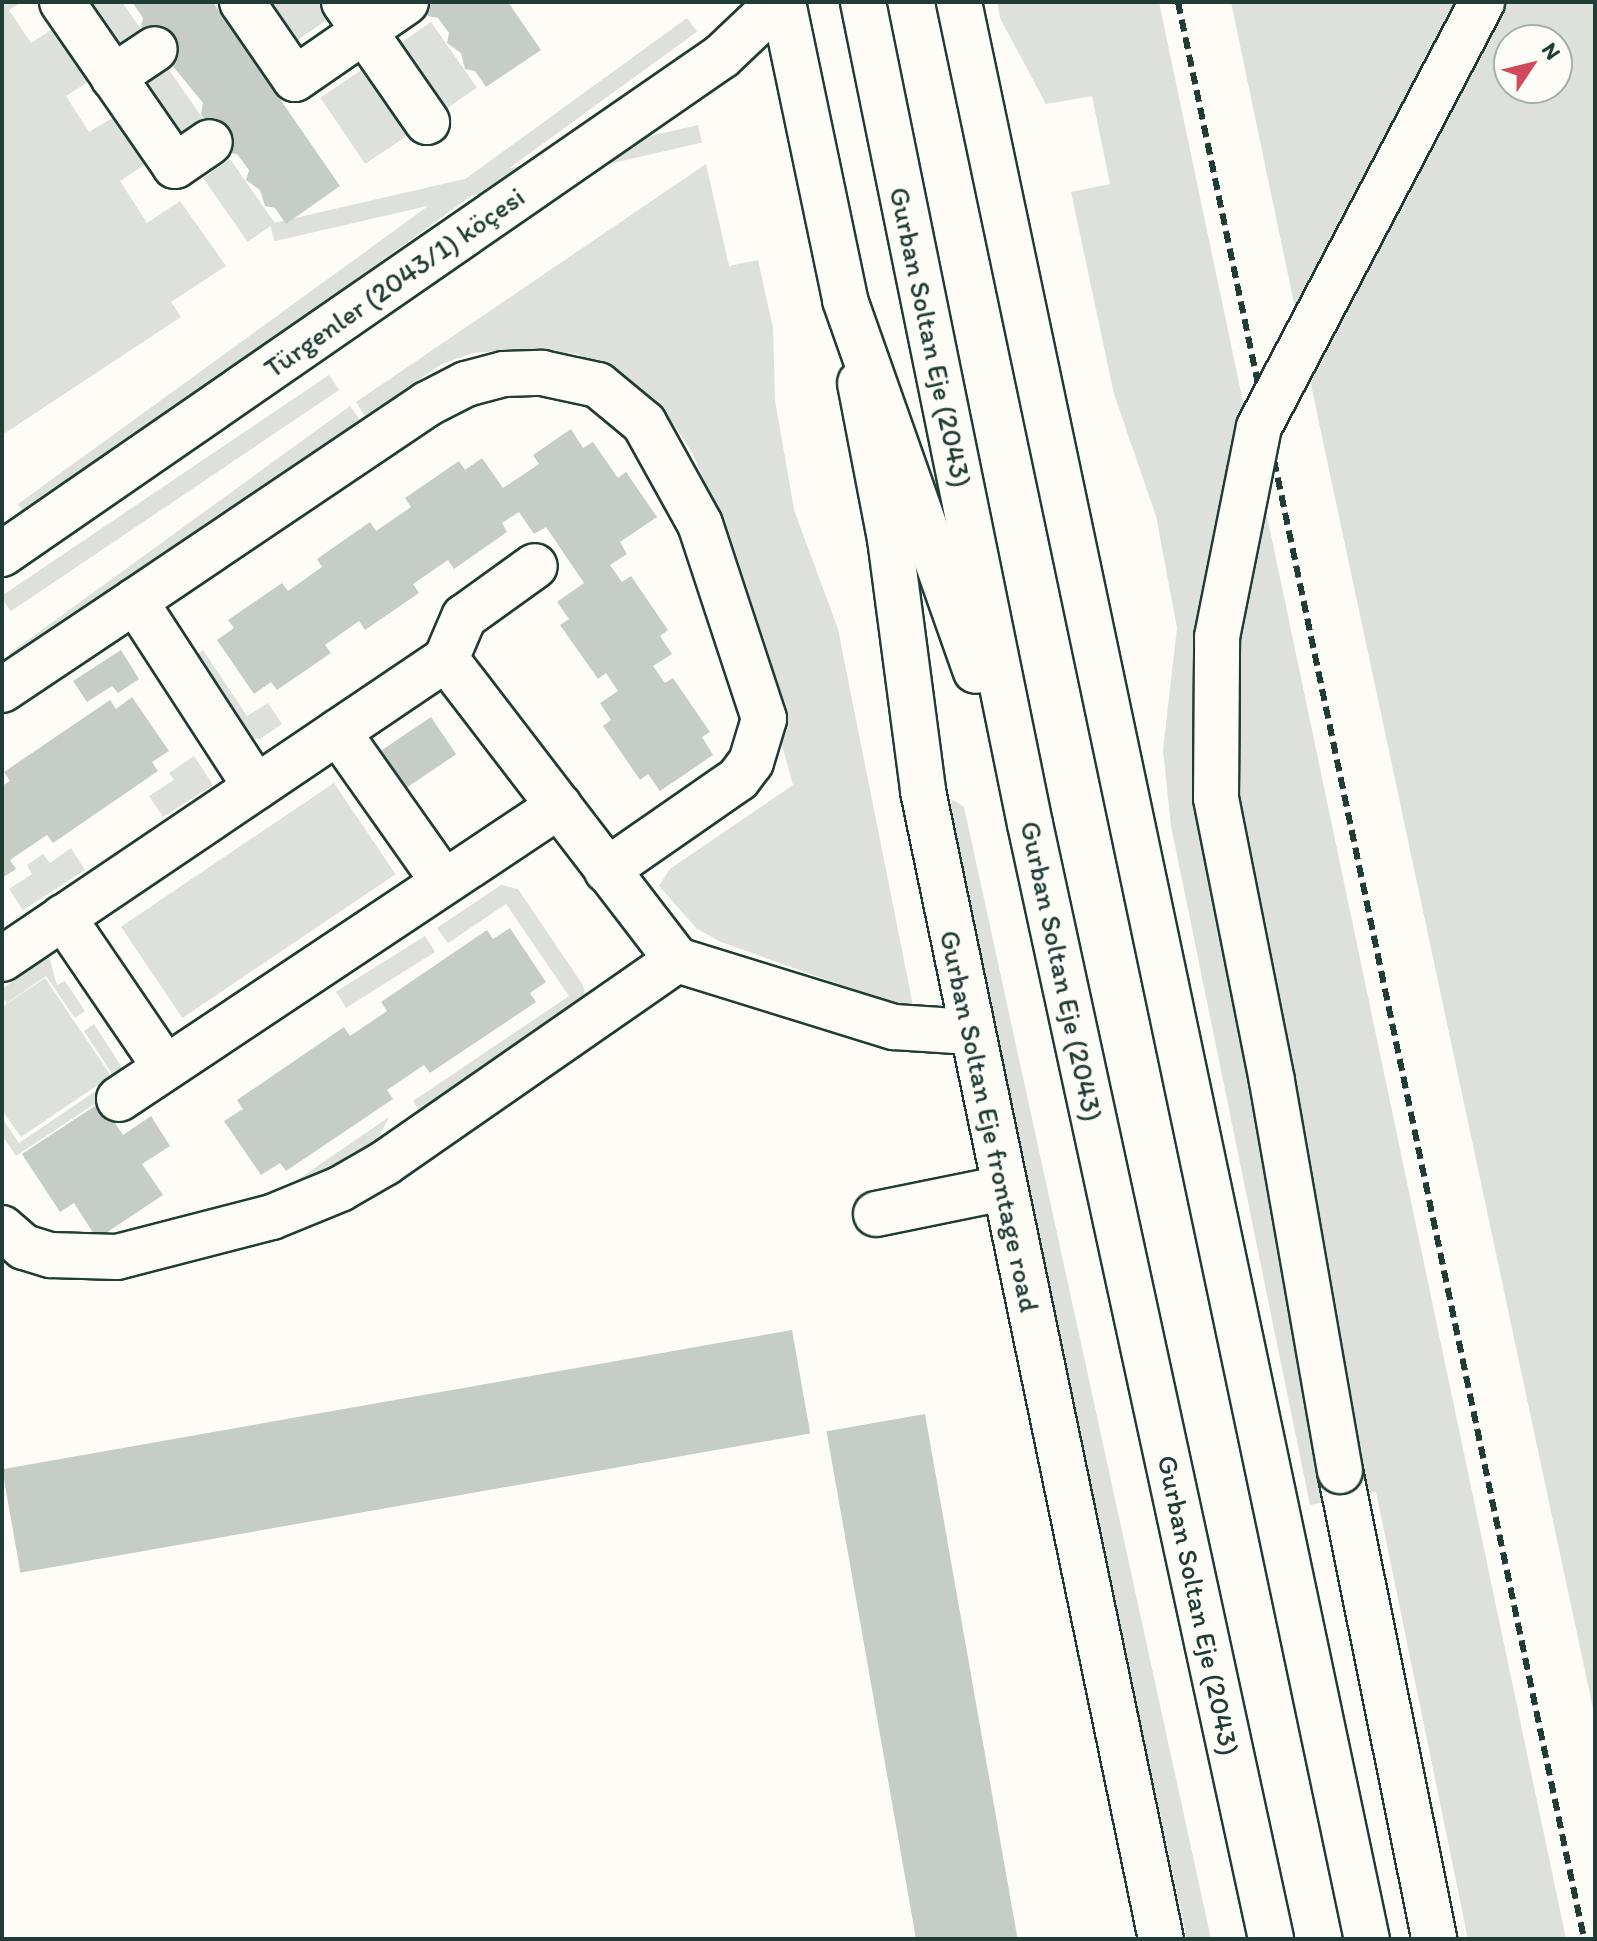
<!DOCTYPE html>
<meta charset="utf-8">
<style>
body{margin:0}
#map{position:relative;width:1597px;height:1941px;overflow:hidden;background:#fdfcf7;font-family:Itim,sans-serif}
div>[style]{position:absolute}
.green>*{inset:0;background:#dde0db;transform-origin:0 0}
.building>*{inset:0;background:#c6cdc7;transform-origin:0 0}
.roads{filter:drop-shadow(2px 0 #1f3d34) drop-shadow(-2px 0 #1f3d34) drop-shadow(0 2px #1f3d34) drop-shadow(0 -2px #1f3d34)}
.minor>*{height:44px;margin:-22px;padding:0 22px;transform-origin:22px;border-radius:22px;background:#fdfcf7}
.highway>*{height:44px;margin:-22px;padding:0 22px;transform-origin:22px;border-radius:22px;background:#fdfcf7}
.rail>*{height:6px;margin-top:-3px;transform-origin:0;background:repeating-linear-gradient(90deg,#1f3d34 0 12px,transparent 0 18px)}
.bridges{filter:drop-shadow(2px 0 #1f3d34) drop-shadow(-2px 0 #1f3d34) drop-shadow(0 2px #1f3d34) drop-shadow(0 -2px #1f3d34)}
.highway-bridge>*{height:44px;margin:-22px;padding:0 22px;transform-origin:22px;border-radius:22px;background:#fdfcf7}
span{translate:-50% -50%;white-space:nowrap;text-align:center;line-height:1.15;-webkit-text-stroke:6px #fdfcf7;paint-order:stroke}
.street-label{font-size:28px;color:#1f3d34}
.frame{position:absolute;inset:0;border:4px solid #1f3d34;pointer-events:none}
.north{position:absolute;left:1493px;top:24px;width:80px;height:80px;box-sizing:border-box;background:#fdfcf7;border:2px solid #a4b0a9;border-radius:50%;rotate:55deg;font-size:22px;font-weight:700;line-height:32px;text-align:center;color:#1f3d34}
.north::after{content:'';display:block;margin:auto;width:28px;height:36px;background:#d1495b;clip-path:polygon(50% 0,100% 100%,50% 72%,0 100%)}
</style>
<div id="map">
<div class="green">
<div style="clip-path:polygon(2px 2px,21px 2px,9px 10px,31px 43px,57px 26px,94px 78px,66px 96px,89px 132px,119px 114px,152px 160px,120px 181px,147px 223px,180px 201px,226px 266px,171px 302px,181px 317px,2px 435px)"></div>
<div style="clip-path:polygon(82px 2px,122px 2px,147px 38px,120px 57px)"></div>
<div style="clip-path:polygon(255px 2px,320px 2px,331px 17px,286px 48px)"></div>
<div style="clip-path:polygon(997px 2px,1159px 2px,1566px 1939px,1468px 1939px,1376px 1492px,1310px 1505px,1171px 826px,1163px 750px,1177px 628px,1156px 516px,1114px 394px,1071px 192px,1110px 184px,1092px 96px,1046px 104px,1000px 18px)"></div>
<div style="clip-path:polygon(evenodd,1231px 2px,1595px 2px,1595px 1718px,1321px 432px,1231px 2px,1509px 40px,1557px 40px,1557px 88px,1509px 88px,1509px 40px)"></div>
<div style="left:687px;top:18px;width:17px;height:827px;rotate:54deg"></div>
<div style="left:431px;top:22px;width:80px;height:42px;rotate:55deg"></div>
<div style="left:162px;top:60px;width:79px;height:33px;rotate:55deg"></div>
<div style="left:366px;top:67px;width:80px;height:55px;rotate:56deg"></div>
<div style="left:698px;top:125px;width:18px;height:439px;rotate:77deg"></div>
<div style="left:230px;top:159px;width:78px;height:33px;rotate:55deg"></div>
<div style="clip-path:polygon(706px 164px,729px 266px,758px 260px,773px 328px,775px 400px,794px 510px,838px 629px,914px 1011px,721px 942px,697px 929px,659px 886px,670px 869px,793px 785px,719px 517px,693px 454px,666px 413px,629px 379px,577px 354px,527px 349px,472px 353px,442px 364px,365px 416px,356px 402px)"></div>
<div style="left:329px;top:375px;width:18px;height:396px;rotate:56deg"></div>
<div style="left:350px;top:406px;width:17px;height:421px;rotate:54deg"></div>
<div style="clip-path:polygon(203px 650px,247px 716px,268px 703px,282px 724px,260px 739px,246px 737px,192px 659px)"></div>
<div style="clip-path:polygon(194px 756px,213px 785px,163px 817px,149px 796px,174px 780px,169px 773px)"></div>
<div style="left:334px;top:783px;width:110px;height:257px;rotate:56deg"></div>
<div style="clip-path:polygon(953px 800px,964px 807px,1211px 1939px,1187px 1939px,945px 811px)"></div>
<div style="clip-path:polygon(71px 848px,85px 870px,23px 910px,9px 889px,32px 874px,27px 865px,43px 854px,50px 863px)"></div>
<div style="clip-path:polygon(501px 885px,518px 889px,583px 985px,586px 999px,423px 1117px,413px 1101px,569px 996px,506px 904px,448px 943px,437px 928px)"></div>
<div style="left:425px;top:936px;width:19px;height:105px;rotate:58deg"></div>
<div style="clip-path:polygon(49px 957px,57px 985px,65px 981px,85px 1011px,75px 1018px,46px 976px,7px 1003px,2px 996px,2px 989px)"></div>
<div style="clip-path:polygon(45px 978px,111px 1076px,21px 1137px,2px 1110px,2px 1007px)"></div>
<div style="clip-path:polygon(94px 1024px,130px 1080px,16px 1156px,2px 1135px,2px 1118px,19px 1143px,115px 1078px,84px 1031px)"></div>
<div style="clip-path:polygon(389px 1117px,372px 1150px,268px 1200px)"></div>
</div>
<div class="building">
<div style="clip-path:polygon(132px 2px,213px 2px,340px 186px,286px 224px,275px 208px,265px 206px,260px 190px,246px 180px,249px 170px,237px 154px,228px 153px,201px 114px,203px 103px,141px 27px,143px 18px)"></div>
<div style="clip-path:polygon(423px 2px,508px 2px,541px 50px,486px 87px,475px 71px,465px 69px,461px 53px,447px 43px,449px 33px,438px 18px,428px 16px)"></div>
<div style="clip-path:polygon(571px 429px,583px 448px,593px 442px,618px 478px,626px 472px,657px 517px,620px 542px,627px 554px,610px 565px,622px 582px,631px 576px,668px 630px,660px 636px,672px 654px,653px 666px,665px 683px,673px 678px,710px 732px,702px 737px,713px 755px,660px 791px,648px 774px,640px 780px,603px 726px,611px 720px,600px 703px,618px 691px,606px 673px,598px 679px,560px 625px,569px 619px,557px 602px,584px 583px,546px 527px,534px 534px,519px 512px,502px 523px,507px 532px,454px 569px,448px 560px,413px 584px,419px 593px,365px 630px,359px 621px,325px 645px,331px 653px,277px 690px,271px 682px,254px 694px,217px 640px,234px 628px,228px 620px,282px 583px,288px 591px,322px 567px,317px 559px,370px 522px,376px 531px,411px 507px,405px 498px,459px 461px,465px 470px,482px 458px,503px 488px,539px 464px,533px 455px)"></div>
<div style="clip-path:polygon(121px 650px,139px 679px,118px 693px,112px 686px,87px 702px,73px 681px)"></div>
<div style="clip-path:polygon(132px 697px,169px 751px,152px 762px,158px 771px,53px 843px,47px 835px,10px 860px,16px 869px,2px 878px,2px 786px,10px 781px,4px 772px,110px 700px,116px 709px)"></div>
<div style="left:431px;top:717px;width:45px;height:64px;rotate:56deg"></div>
<div style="clip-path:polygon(510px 928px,546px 982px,530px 993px,536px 1002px,430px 1073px,424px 1065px,387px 1090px,393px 1099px,286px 1171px,280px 1163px,261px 1175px,224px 1121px,243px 1109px,237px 1100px,344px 1027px,350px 1036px,387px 1011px,381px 1002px,487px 930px,493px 939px)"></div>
<div style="clip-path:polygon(101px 1102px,123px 1135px,151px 1116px,170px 1146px,142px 1164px,163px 1195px,97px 1239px,74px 1203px,60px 1212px,22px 1154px)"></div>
<div style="left:792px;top:1330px;width:105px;height:802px;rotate:80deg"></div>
<div style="left:925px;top:1414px;width:533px;height:100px;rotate:80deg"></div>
</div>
<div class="roads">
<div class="minor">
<div style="left:62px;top:2px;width:199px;rotate:55.4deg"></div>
<div style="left:175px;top:166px;width:42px;rotate:-34.4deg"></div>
<div style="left:242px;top:2px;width:93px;rotate:55.5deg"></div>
<div style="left:295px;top:79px;width:135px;rotate:-34.7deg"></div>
<div style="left:344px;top:2px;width:146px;rotate:55.3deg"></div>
<div style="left:113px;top:77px;width:50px;rotate:-33.7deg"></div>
<div style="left:860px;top:383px;width:159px;rotate:79.1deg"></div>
<div style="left:890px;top:539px;width:254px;rotate:82.5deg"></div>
<div style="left:923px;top:791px;width:1172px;rotate:78.29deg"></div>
<div style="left:2px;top:554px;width:875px;rotate:-34.67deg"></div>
<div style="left:722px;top:56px;width:79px;rotate:-43.5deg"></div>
<div style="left:135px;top:601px;width:352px;rotate:-34deg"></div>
<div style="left:427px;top:404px;width:44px;rotate:-27.1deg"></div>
<div style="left:466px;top:384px;width:39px;rotate:-15deg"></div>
<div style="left:504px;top:374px;width:38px;rotate:-2deg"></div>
<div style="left:542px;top:373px;width:57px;rotate:12.1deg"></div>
<div style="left:598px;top:385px;width:60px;rotate:39.6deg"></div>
<div style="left:644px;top:423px;width:115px;rotate:61deg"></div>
<div style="left:700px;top:524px;width:205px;rotate:71.8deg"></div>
<div style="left:764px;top:719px;width:45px;rotate:106.8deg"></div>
<div style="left:751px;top:762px;width:21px;rotate:127deg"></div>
<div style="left:738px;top:779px;width:160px;rotate:145.2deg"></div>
<div style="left:446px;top:659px;width:46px;rotate:-66.8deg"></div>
<div style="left:464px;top:617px;width:87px;rotate:-35.7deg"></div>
<div style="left:2px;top:690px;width:160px;rotate:-33.8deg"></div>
<div style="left:135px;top:601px;width:222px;rotate:57deg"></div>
<div style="left:338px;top:732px;width:182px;rotate:54.8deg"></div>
<div style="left:63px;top:917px;width:181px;rotate:55.8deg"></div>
<div style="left:2px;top:959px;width:536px;rotate:-34.05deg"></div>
<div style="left:446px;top:659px;width:379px;rotate:52.5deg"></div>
<div style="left:677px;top:960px;width:227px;rotate:17.2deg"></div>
<div style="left:894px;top:1027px;width:77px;rotate:3.7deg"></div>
<div style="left:119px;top:1099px;width:529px;rotate:-33.66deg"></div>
<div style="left:876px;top:1214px;width:131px;rotate:-11.5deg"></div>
<div style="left:2px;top:1228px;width:29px;rotate:41deg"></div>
<div style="left:24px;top:1247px;width:28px;rotate:17deg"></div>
<div style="left:51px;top:1255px;width:66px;rotate:1.7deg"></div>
<div style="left:117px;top:1257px;width:160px;rotate:-14.5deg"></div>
<div style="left:272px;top:1217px;width:74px;rotate:-22.4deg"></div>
<div style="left:340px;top:1189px;width:52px;rotate:-30deg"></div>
<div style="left:385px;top:1163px;width:356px;rotate:-34.8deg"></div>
</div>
<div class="highway">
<div style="left:783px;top:2px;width:304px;rotate:78.2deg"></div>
<div style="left:845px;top:300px;width:393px;rotate:70.6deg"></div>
<div style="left:863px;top:2px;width:839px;rotate:78.52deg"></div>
<div style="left:1030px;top:824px;width:1141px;rotate:77.8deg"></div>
<div style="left:959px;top:2px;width:1980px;rotate:78.11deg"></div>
<div style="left:1340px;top:1471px;width:477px;rotate:78.6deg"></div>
</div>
</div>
<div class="rail">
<div style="left:1178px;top:2px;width:1979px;rotate:78.16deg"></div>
</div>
<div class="bridges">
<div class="highway-bridge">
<div style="left:1340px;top:1471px;width:396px;rotate:-99.9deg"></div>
<div style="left:1272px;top:1081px;width:288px;rotate:-101.2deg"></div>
<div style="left:1216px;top:798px;width:161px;rotate:-89.6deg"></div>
<div style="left:1217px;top:637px;width:214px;rotate:-78.7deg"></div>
<div style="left:1259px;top:427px;width:480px;rotate:-62.3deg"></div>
</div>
</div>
<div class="street-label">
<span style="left:394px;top:282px;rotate:-35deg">Türgenler (2043/1) köçesi</span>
<span style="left:931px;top:337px;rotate:78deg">Gurban Soltan Eje (2043)</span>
<span style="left:1062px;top:971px;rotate:78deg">Gurban Soltan Eje (2043)</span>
<span style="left:990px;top:1121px;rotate:78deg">Gurban Soltan Eje frontage road</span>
<span style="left:1199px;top:1605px;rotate:78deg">Gurban Soltan Eje (2043)</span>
</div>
<div class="frame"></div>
<div class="north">N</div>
</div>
